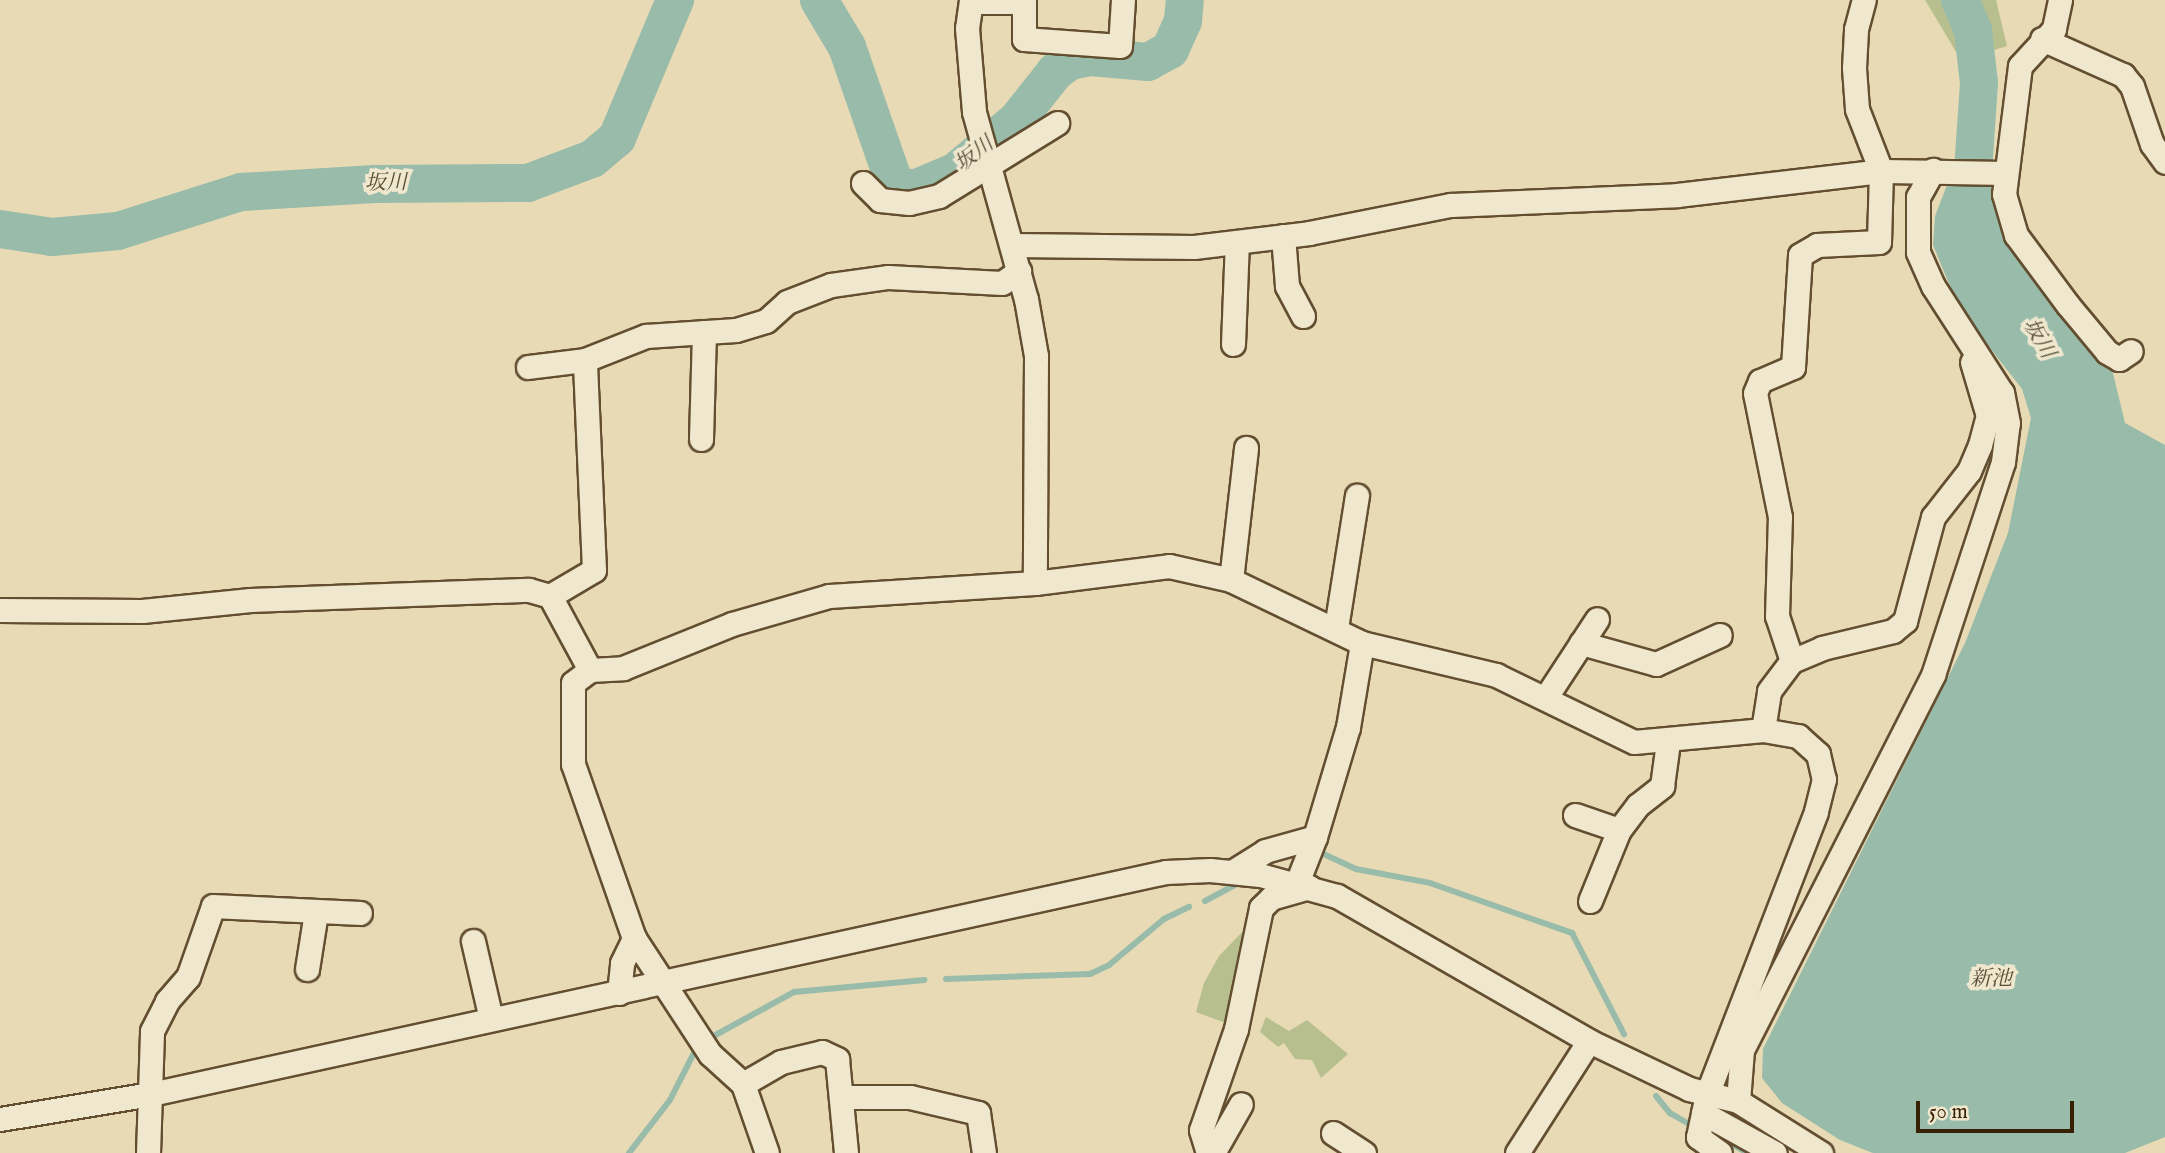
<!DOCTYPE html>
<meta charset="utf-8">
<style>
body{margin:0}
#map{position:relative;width:2165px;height:1153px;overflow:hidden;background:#e8dab5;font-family:"IM FELL English","Noto Serif JP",serif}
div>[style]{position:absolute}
.green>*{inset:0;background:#b6bf8d}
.water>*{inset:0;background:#98bbaa}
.stream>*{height:6px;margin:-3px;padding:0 3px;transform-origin:3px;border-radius:3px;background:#98bbaa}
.river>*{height:38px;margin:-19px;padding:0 19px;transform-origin:19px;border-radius:19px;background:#98bbaa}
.roads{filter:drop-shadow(2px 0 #634e30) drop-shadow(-2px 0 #634e30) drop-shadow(0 2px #634e30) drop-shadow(0 -2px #634e30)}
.minor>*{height:23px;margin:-11.5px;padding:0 11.5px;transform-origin:11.5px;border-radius:11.5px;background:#f0e7cf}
span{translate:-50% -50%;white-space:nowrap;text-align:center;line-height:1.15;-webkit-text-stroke:7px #f0e7cf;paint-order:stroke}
.water-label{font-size:21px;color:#544e35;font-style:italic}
.scale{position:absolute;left:1916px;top:1101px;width:158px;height:32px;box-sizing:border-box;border:4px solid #372003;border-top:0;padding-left:9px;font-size:21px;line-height:24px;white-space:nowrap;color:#372003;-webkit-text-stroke:5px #f0e7cf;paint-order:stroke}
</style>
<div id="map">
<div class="green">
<div style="clip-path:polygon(1925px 0,1996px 0,2007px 46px,1961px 60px)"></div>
<div style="clip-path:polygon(1251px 923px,1231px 1025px,1196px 1012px,1204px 983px,1219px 956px)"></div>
<div style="clip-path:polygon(1266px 1017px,1289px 1031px,1307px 1020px,1348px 1054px,1321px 1078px,1312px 1060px,1295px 1059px,1284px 1043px,1278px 1047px,1260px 1032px)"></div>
</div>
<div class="water">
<div style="clip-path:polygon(1947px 185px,1996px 191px,2057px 307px,2112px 369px,2125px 423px,2165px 445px,2165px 1137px,2125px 1153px,1873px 1153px,1840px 1140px,1782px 1103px,1762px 1078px,1763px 1049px,1965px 643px,2008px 533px,2031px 418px,2022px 389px,1959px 308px,1933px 245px,1935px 216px)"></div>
</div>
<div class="stream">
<div style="left:1317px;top:851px;width:43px;rotate:24.8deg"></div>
<div style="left:1356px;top:869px;width:75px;rotate:10.7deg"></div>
<div style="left:1430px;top:883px;width:151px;rotate:19.4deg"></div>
<div style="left:1572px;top:933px;width:114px;rotate:62.8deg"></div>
<div style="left:1205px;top:901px;width:40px;rotate:-28deg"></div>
<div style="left:946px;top:979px;width:144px;rotate:-2deg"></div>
<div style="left:1090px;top:974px;width:21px;rotate:-25deg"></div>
<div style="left:1109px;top:965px;width:72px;rotate:-39.9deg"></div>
<div style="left:1164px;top:919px;width:28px;rotate:-26deg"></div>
<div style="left:710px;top:1038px;width:96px;rotate:-28.7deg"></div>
<div style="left:794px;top:992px;width:131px;rotate:-5.3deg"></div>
<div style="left:1656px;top:1096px;width:22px;rotate:51deg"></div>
<div style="left:1670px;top:1113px;width:22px;rotate:30deg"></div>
<div style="left:1710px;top:1132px;width:43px;rotate:28.9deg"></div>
<div style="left:629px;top:1153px;width:67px;rotate:-52.3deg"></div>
<div style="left:670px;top:1100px;width:57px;rotate:-63deg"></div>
</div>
<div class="river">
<div style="left:819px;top:0;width:55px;rotate:59.2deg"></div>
<div style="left:847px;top:47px;width:146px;rotate:70.8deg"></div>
<div style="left:895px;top:185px;width:19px;rotate:12deg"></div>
<div style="left:914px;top:189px;width:44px;rotate:-22.5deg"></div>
<div style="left:955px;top:172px;width:81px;rotate:-40deg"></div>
<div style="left:1017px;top:120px;width:61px;rotate:-51.6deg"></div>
<div style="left:1055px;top:72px;width:19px;rotate:-36deg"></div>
<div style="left:1070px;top:61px;width:20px;rotate:-11deg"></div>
<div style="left:1090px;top:57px;width:58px;rotate:4.9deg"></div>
<div style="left:1148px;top:62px;width:25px;rotate:-29deg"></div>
<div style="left:1170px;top:50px;width:32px;rotate:-66deg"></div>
<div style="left:1183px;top:21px;width:21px;rotate:-85deg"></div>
<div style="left:1960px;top:0;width:34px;rotate:67deg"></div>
<div style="left:1973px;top:31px;width:52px;rotate:83.4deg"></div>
<div style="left:1979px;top:83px;width:104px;rotate:93.9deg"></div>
<div style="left:1972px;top:187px;width:41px;rotate:87.2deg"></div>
<div style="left:1974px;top:228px;width:13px;rotate:58deg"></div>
<div style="left:0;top:229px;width:53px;rotate:8.7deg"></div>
<div style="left:52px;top:237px;width:66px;rotate:-5.2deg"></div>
<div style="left:118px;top:231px;width:129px;rotate:-17.6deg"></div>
<div style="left:241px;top:192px;width:134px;rotate:-3.4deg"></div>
<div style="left:375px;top:184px;width:153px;rotate:-0.4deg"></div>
<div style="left:528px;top:183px;width:68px;rotate:-20.6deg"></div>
<div style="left:592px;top:159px;width:33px;rotate:-40deg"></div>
<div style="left:617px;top:138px;width:150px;rotate:-67.2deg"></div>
</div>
<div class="roads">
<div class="minor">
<div style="left:971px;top:0;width:28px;rotate:98deg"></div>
<div style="left:967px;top:28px;width:84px;rotate:85.2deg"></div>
<div style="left:974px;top:112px;width:194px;rotate:74.5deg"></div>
<div style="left:1026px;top:299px;width:58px;rotate:80deg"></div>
<div style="left:1036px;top:356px;width:227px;rotate:90.3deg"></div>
<div style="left:2060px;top:0;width:30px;rotate:102deg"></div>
<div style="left:2054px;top:29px;width:50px;rotate:132.6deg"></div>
<div style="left:2020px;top:66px;width:129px;rotate:97.1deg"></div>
<div style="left:2004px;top:194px;width:43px;rotate:73.7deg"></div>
<div style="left:2016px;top:235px;width:87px;rotate:53.4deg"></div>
<div style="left:2068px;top:305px;width:61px;rotate:50.3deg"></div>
<div style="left:2107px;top:352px;width:14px;rotate:30deg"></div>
<div style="left:2119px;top:359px;width:14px;rotate:-34deg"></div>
<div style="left:971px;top:2px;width:53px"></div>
<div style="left:1024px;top:2px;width:37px;rotate:90deg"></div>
<div style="left:1024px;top:39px;width:96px;rotate:4.2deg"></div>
<div style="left:1120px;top:46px;width:46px;rotate:-86.3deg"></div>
<div style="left:2042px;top:39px;width:89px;rotate:24deg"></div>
<div style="left:2123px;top:75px;width:14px;rotate:51deg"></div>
<div style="left:2132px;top:86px;width:61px;rotate:71deg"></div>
<div style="left:2152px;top:144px;width:22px;rotate:54deg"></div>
<div style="left:863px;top:183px;width:24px;rotate:45deg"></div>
<div style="left:880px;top:200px;width:29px;rotate:6deg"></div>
<div style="left:909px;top:203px;width:31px;rotate:-13deg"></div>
<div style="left:939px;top:196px;width:139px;rotate:-31.7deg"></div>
<div style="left:1283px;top:236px;width:50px;rotate:85.4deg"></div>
<div style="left:1287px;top:286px;width:34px;rotate:62deg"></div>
<div style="left:1012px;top:245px;width:182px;rotate:0.6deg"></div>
<div style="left:1194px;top:247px;width:116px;rotate:-6.9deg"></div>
<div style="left:1309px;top:233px;width:145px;rotate:-11.2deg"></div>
<div style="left:1451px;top:205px;width:226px;rotate:-2.5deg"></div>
<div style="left:1677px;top:195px;width:205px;rotate:-6.7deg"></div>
<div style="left:1881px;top:171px;width:124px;rotate:0.9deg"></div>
<div style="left:1233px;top:344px;width:102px;rotate:-87.8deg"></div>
<div style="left:528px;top:367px;width:57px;rotate:-7deg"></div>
<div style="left:701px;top:439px;width:107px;rotate:-88.4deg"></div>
<div style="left:1231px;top:580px;width:133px;rotate:-83.5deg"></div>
<div style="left:550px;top:596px;width:51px;rotate:-30.6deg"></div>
<div style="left:594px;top:570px;width:210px;rotate:-92.5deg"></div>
<div style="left:585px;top:360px;width:66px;rotate:-21.5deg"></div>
<div style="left:646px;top:336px;width:90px;rotate:-3.8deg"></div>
<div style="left:736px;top:330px;width:31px;rotate:-17deg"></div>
<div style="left:766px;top:321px;width:28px;rotate:-42deg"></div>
<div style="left:787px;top:302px;width:47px;rotate:-21.1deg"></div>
<div style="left:831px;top:285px;width:58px;rotate:-8deg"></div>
<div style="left:888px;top:277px;width:114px;rotate:3deg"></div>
<div style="left:1002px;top:283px;width:21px;rotate:-35deg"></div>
<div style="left:0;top:610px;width:142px;rotate:0.4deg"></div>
<div style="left:142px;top:611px;width:109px;rotate:-5.8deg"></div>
<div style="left:250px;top:600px;width:279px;rotate:-2.1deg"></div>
<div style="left:529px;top:590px;width:22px;rotate:16deg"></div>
<div style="left:550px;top:596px;width:84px;rotate:61.6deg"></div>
<div style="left:590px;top:670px;width:33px;rotate:-3deg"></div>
<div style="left:623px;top:668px;width:118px;rotate:-22deg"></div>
<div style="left:732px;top:624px;width:101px;rotate:-16.1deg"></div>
<div style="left:829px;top:596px;width:206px;rotate:-3.6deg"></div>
<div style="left:1035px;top:583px;width:135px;rotate:-7.2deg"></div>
<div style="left:1169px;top:566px;width:64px;rotate:12.7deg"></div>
<div style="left:1231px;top:580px;width:145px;rotate:25.7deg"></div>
<div style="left:1362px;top:643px;width:138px;rotate:13.4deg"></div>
<div style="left:1496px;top:675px;width:153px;rotate:25.9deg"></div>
<div style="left:1634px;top:742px;width:130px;rotate:-5.3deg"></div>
<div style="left:1763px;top:730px;width:36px;rotate:10deg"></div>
<div style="left:1798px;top:736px;width:27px;rotate:42deg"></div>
<div style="left:1818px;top:754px;width:26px;rotate:77deg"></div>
<div style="left:1824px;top:779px;width:34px;rotate:104deg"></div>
<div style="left:1816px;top:812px;width:302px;rotate:111.1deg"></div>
<div style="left:1707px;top:1094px;width:44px;rotate:101.8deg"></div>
<div style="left:1698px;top:1137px;width:27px;rotate:36deg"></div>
<div style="left:1336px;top:628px;width:134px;rotate:-81deg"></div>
<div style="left:1581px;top:643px;width:78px;rotate:15.6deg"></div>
<div style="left:1656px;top:664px;width:70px;rotate:-24.4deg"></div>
<div style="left:1792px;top:661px;width:47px;rotate:-108.4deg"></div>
<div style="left:1777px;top:616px;width:99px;rotate:-88.3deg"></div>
<div style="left:1780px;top:517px;width:126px;rotate:-101.4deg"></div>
<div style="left:1755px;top:393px;width:13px;rotate:-67deg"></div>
<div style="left:1760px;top:381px;width:36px;rotate:-23deg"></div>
<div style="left:1793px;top:367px;width:112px;rotate:-86.4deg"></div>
<div style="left:1800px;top:255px;width:20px;rotate:-30deg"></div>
<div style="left:1817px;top:245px;width:62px;rotate:-2.8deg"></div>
<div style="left:1879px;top:242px;width:71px;rotate:-88.4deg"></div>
<div style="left:1881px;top:171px;width:66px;rotate:-111.2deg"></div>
<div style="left:1857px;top:109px;width:41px;rotate:-94.2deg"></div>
<div style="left:1854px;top:68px;width:39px;rotate:-87deg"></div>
<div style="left:1856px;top:29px;width:30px;rotate:-75deg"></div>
<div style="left:590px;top:670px;width:21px;rotate:143deg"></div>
<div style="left:573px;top:683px;width:81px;rotate:90deg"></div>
<div style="left:573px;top:764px;width:184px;rotate:70.7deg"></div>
<div style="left:634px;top:938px;width:139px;rotate:56.8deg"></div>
<div style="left:710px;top:1054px;width:45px;rotate:42.3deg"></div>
<div style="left:743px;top:1084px;width:73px;rotate:70.8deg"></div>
<div style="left:1546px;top:697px;width:93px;rotate:-56.8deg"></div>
<div style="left:1763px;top:730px;width:39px;rotate:-81deg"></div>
<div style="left:1769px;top:691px;width:38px;rotate:-53deg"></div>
<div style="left:1792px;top:661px;width:33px;rotate:-23deg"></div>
<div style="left:1822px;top:648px;width:73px;rotate:-13.5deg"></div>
<div style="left:1893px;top:631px;width:16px;rotate:-40deg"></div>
<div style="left:1905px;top:621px;width:108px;rotate:-74.9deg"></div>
<div style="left:1933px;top:517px;width:58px;rotate:-52deg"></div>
<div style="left:1969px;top:471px;width:28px;rotate:-67deg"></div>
<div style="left:1980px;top:445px;width:30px;rotate:-75deg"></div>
<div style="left:1988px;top:416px;width:56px;rotate:-106.5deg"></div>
<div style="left:1575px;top:815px;width:46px;rotate:18.8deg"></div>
<div style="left:1232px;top:872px;width:39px;rotate:-32deg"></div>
<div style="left:1265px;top:851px;width:52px;rotate:-15.6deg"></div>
<div style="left:1315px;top:837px;width:115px;rotate:-73.3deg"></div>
<div style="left:1348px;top:727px;width:85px;rotate:-80.5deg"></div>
<div style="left:1297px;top:883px;width:49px;rotate:-68.6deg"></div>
<div style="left:1590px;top:901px;width:77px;rotate:-67.8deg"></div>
<div style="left:1619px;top:830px;width:31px;rotate:-53deg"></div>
<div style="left:1638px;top:805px;width:31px;rotate:-38deg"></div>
<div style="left:1662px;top:786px;width:44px;rotate:-82.2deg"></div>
<div style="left:473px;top:941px;width:80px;rotate:77deg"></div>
<div style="left:307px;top:969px;width:58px;rotate:-81deg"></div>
<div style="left:619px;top:993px;width:30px;rotate:-84deg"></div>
<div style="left:622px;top:963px;width:28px;rotate:-64deg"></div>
<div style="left:743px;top:1084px;width:44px;rotate:-30.1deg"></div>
<div style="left:781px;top:1062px;width:42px;rotate:-13.7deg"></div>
<div style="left:822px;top:1052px;width:17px;rotate:25deg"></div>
<div style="left:837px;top:1059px;width:94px;rotate:84.5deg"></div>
<div style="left:841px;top:1097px;width:69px"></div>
<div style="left:910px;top:1097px;width:70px;rotate:13.2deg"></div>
<div style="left:978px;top:1113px;width:40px;rotate:81.5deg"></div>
<div style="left:1738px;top:1101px;width:51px;rotate:-85.5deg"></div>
<div style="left:1742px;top:1050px;width:421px;rotate:-63deg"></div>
<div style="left:1933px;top:675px;width:224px;rotate:-71.8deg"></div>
<div style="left:2003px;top:462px;width:39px;rotate:-83deg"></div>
<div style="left:2008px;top:423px;width:31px;rotate:-101deg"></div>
<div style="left:2002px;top:393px;width:127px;rotate:-122.8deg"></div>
<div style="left:1933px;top:286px;width:37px;rotate:-114deg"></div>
<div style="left:1918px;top:252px;width:55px;rotate:-90deg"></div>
<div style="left:1918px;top:197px;width:31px;rotate:-61deg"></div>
<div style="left:1703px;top:1113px;width:82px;rotate:29.1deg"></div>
<div style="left:0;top:1119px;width:153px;rotate:-9.4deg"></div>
<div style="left:151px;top:1094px;width:1039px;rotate:-12.34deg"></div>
<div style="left:1166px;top:872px;width:44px;rotate:-2.6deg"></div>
<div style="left:1210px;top:870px;width:50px;rotate:5.7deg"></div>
<div style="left:1260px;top:875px;width:80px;rotate:15.3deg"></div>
<div style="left:1337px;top:896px;width:291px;rotate:29.9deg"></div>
<div style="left:1589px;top:1041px;width:111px;rotate:25.6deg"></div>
<div style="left:1689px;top:1089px;width:50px;rotate:13.8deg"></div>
<div style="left:1738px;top:1101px;width:98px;rotate:32.1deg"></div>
<div style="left:1333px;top:1133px;width:37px;rotate:33deg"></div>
<div style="left:148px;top:1153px;width:122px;rotate:-88.1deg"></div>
<div style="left:152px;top:1031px;width:34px;rotate:-63deg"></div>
<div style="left:167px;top:1001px;width:32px;rotate:-49deg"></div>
<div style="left:188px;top:977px;width:75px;rotate:-70.6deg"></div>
<div style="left:213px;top:906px;width:147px;rotate:2.7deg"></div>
<div style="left:1208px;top:1153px;width:24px;rotate:-107deg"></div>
<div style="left:1201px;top:1130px;width:107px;rotate:-70.9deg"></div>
<div style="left:1236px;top:1029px;width:124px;rotate:-78.3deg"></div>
<div style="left:1261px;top:908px;width:14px;rotate:-45deg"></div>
<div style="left:1271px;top:898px;width:40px;rotate:-16deg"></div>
<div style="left:1213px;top:1153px;width:56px;rotate:-60.3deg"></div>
<div style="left:1517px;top:1153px;width:133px;rotate:-57.3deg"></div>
</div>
</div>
<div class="water-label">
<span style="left:975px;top:155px;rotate:-38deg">坂川</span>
<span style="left:386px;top:184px;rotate:-1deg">坂川</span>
<span style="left:2038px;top:339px;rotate:60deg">坂川</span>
<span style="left:1991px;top:980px">新池</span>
</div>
<div class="scale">50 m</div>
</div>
